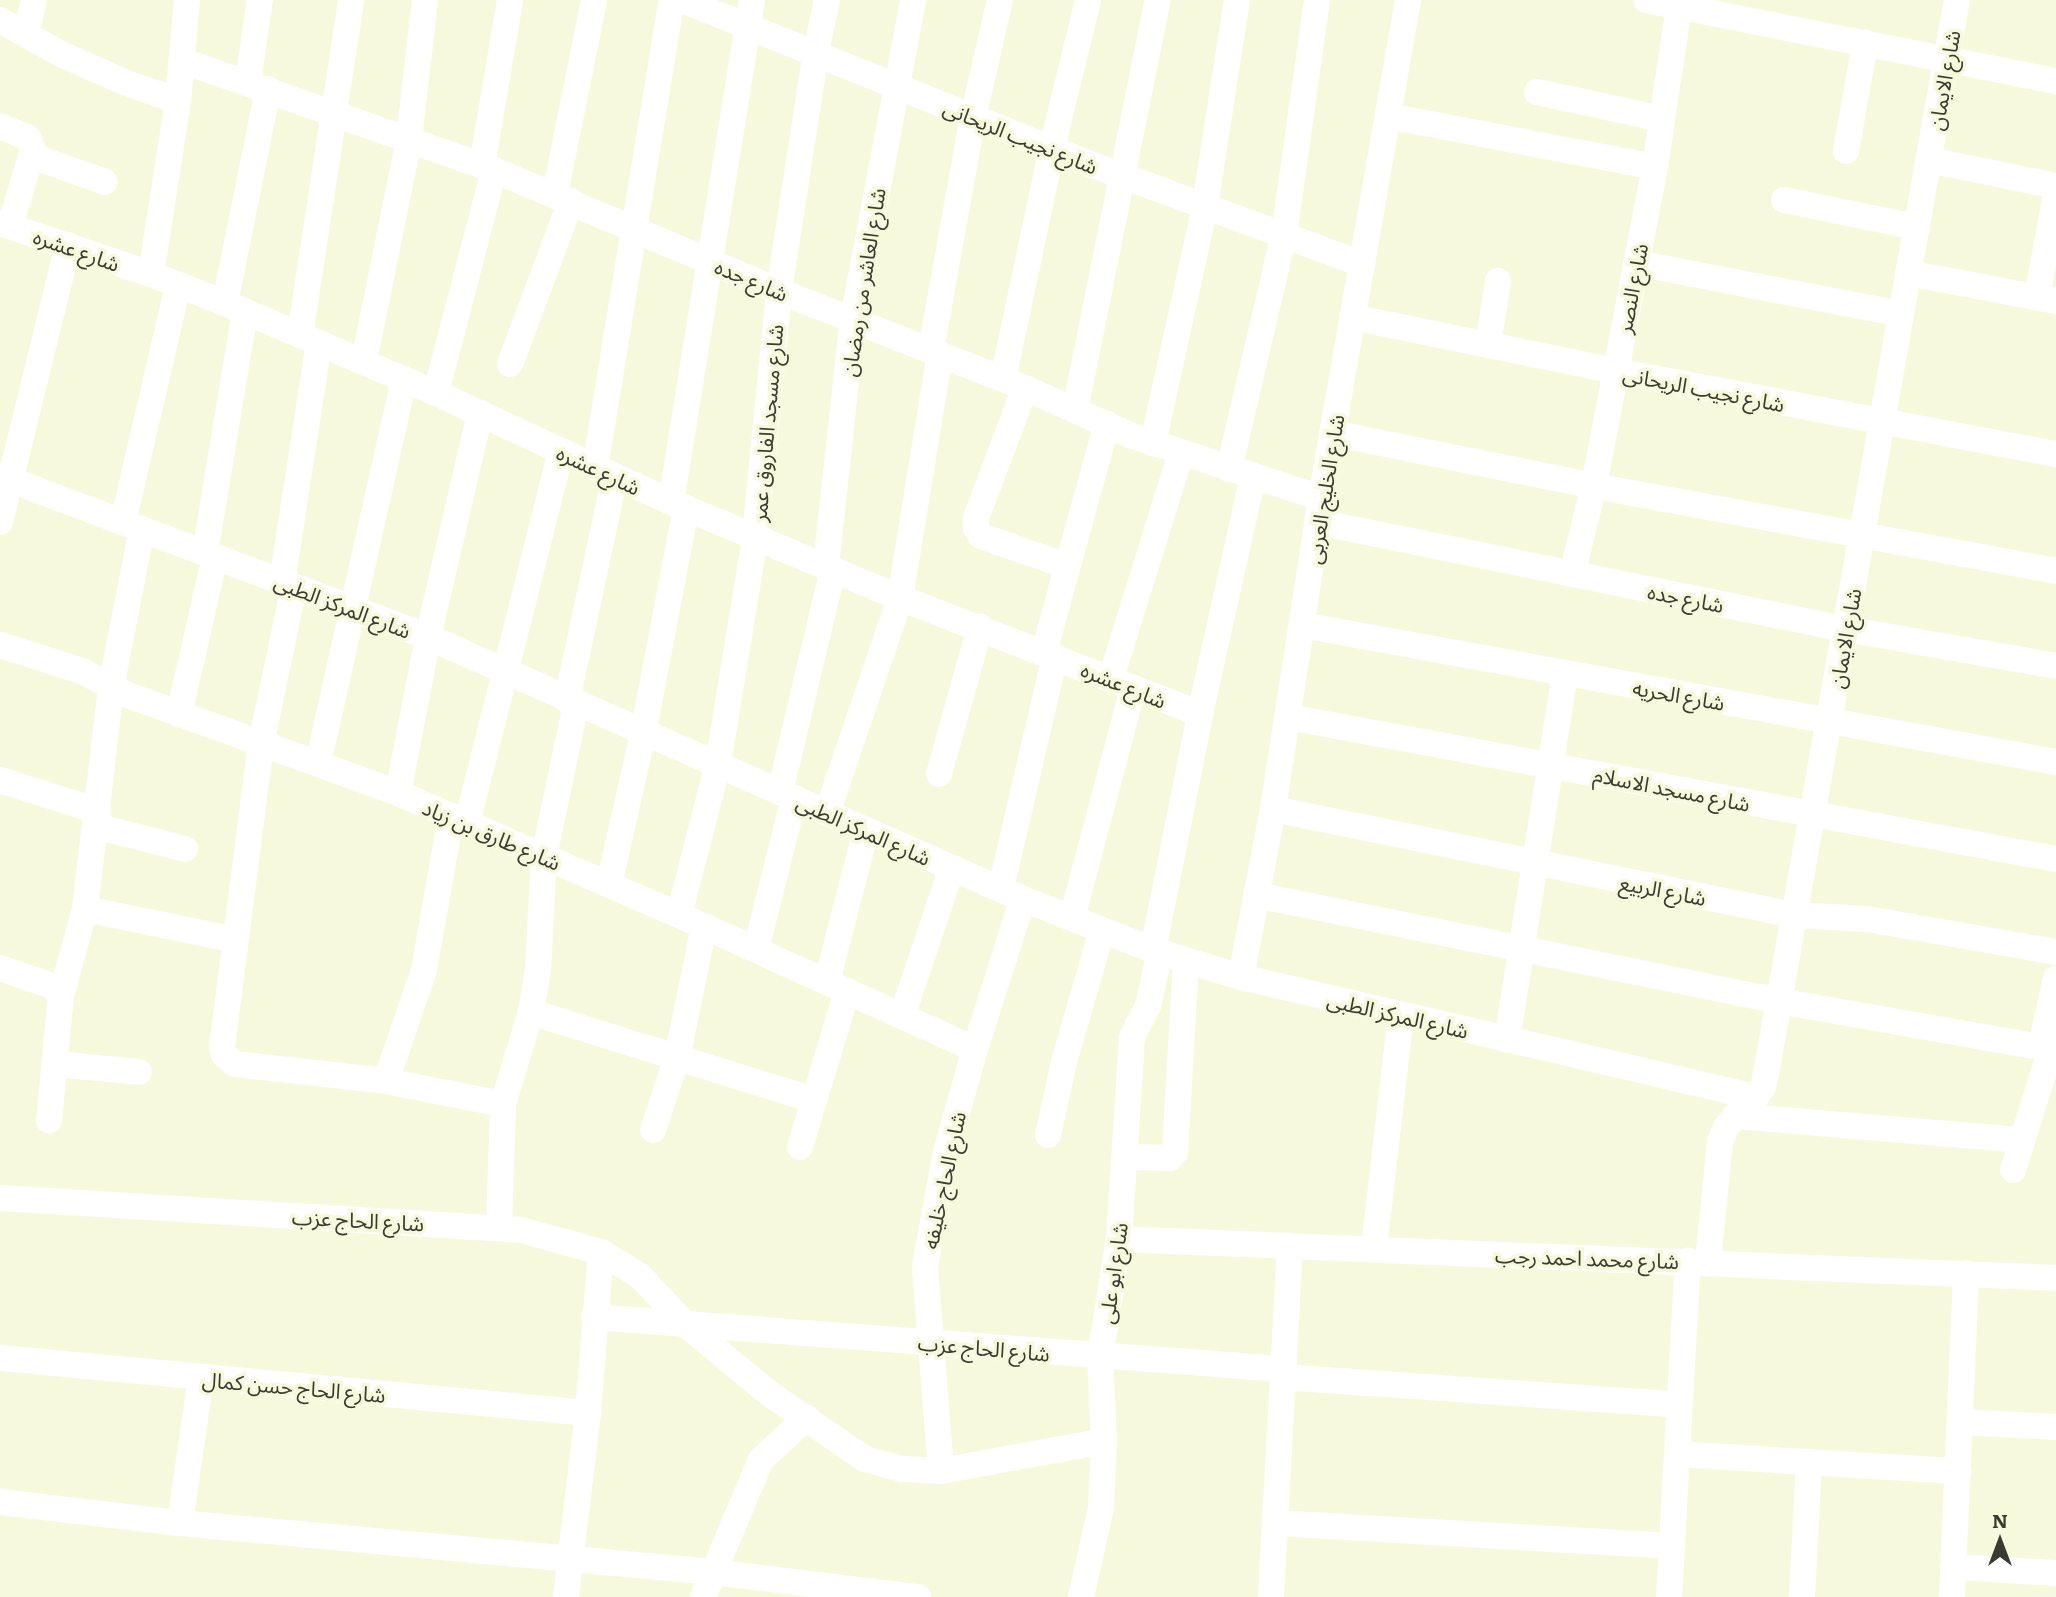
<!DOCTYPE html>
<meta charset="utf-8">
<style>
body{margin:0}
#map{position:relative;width:2056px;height:1597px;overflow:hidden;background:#f7f9dc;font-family:Literata,"Noto Sans Arabic",serif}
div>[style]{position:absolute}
.minor>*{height:26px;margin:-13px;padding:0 13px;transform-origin:13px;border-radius:13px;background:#fff}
span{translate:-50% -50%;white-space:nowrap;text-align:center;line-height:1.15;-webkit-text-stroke:7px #f7f9dc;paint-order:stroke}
.street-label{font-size:21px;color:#3b3c31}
.north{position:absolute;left:1965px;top:1506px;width:70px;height:70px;-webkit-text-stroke:5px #f7f9dc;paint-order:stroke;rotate:0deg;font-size:19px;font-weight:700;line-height:28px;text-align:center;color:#3b3c31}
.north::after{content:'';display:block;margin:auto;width:24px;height:32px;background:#3b3c31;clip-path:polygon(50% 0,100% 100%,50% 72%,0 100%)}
</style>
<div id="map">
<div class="minor">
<div style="left:682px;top:0;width:443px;rotate:21.9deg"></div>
<div style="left:1093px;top:165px;width:287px;rotate:20.2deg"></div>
<div style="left:1646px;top:0;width:418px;rotate:11.2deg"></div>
<div style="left:0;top:20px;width:68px;rotate:29.2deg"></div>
<div style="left:59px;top:53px;width:71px;rotate:24deg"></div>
<div style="left:124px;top:82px;width:57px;rotate:19.4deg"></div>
<div style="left:26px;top:35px;width:36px;rotate:-77deg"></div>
<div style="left:183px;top:61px;width:330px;rotate:19.3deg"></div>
<div style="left:494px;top:170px;width:310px;rotate:23deg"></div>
<div style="left:779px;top:291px;width:264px;rotate:21.5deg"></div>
<div style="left:1025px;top:388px;width:115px;rotate:24.1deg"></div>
<div style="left:1130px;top:435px;width:201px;rotate:18.3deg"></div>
<div style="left:248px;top:82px;width:83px;rotate:-81.7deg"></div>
<div style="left:1537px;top:92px;width:128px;rotate:12.2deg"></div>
<div style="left:1388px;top:116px;width:272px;rotate:10.8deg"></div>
<div style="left:0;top:126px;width:30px;rotate:23deg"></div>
<div style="left:28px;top:138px;width:13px;rotate:67deg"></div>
<div style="left:33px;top:150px;width:79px;rotate:106.8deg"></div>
<div style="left:1846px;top:151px;width:110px;rotate:-80deg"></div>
<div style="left:32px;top:156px;width:77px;rotate:19.6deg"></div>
<div style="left:1929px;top:160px;width:130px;rotate:11.6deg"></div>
<div style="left:482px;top:166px;width:168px;rotate:-80.4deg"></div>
<div style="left:555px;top:194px;width:198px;rotate:-78.6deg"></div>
<div style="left:1784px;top:200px;width:136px;rotate:11.5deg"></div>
<div style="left:0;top:223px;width:159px;rotate:18.7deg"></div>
<div style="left:151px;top:274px;width:79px;rotate:21.4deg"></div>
<div style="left:225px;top:303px;width:229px;rotate:23.1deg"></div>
<div style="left:436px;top:393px;width:259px;rotate:24.9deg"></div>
<div style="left:671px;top:502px;width:248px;rotate:22.7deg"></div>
<div style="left:900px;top:598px;width:322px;rotate:21.1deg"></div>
<div style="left:1636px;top:263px;width:270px;rotate:10.9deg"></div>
<div style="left:1908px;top:273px;width:151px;rotate:10.7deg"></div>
<div style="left:151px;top:274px;width:175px;rotate:-81.1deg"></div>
<div style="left:178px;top:101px;width:101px;rotate:-84.9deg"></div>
<div style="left:2037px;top:297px;width:105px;rotate:-79.5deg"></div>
<div style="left:225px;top:303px;width:218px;rotate:-78.6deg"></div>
<div style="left:1352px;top:317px;width:269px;rotate:11.6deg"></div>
<div style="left:1616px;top:371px;width:448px;rotate:10.7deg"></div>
<div style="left:300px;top:335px;width:339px;rotate:-81.3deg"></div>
<div style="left:1488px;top:345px;width:65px;rotate:-81.1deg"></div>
<div style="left:931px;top:350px;width:237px;rotate:-79.8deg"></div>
<div style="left:973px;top:117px;width:120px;rotate:-77deg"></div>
<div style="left:364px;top:361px;width:227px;rotate:-78.5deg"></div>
<div style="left:409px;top:139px;width:140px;rotate:-83.4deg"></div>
<div style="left:510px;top:364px;width:174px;rotate:-69.5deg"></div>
<div style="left:1003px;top:379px;width:236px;rotate:-78deg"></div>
<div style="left:1052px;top:148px;width:152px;rotate:-76.3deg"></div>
<div style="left:1025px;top:388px;width:139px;rotate:110.7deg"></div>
<div style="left:976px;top:518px;width:10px;rotate:90deg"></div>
<div style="left:976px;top:528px;width:9px;rotate:58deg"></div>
<div style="left:981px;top:536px;width:91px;rotate:19.2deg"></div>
<div style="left:436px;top:393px;width:230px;rotate:-75.4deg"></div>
<div style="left:1075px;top:410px;width:418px;rotate:-78.6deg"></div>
<div style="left:1332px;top:433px;width:267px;rotate:11.4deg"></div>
<div style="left:1594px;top:486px;width:470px;rotate:10.4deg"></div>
<div style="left:1153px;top:443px;width:243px;rotate:-77.6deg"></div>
<div style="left:1205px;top:206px;width:208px;rotate:-81.2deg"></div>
<div style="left:595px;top:468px;width:474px;rotate:-80.7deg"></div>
<div style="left:1229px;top:469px;width:240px;rotate:-76.8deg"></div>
<div style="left:1284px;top:235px;width:237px;rotate:-82deg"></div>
<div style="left:0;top:476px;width:457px;rotate:20.6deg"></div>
<div style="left:428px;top:637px;width:650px;rotate:23.77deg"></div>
<div style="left:1023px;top:899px;width:140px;rotate:21.4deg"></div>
<div style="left:1153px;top:950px;width:92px;rotate:17.1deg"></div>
<div style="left:1241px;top:977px;width:529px;rotate:13.12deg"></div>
<div style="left:671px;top:502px;width:508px;rotate:-80.83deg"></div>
<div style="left:0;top:522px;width:285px;rotate:-76.2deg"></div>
<div style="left:123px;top:522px;width:243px;rotate:-76.9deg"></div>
<div style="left:1317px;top:522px;width:539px;rotate:11.46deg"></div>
<div style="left:1845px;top:629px;width:214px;rotate:9.9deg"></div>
<div style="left:205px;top:553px;width:244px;rotate:-80.6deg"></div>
<div style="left:826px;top:566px;width:248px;rotate:-83.8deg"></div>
<div style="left:853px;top:319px;width:325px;rotate:-79.3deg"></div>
<div style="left:1572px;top:574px;width:91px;rotate:-76deg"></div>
<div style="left:1594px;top:486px;width:325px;rotate:-79.2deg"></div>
<div style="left:1655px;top:167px;width:169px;rotate:-81.5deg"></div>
<div style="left:282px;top:582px;width:242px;rotate:-81.2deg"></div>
<div style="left:294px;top:587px;width:159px;rotate:101.9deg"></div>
<div style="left:261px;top:743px;width:307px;rotate:97.3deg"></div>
<div style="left:222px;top:1048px;width:7px;rotate:74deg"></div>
<div style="left:224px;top:1055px;width:14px;rotate:39deg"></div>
<div style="left:235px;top:1064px;width:152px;rotate:6.4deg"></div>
<div style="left:386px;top:1081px;width:119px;rotate:11.1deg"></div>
<div style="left:1302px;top:625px;width:766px;rotate:10.3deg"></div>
<div style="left:0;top:645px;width:86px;rotate:17.6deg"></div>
<div style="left:82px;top:671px;width:49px;rotate:28.1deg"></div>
<div style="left:125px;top:694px;width:290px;rotate:19.9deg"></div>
<div style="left:398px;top:793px;width:306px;rotate:23.5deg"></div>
<div style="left:679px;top:915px;width:325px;rotate:24.4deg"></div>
<div style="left:1044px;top:652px;width:237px;rotate:-74.6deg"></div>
<div style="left:1111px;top:678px;width:236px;rotate:-72.7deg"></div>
<div style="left:567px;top:700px;width:228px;rotate:-77.9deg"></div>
<div style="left:179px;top:714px;width:161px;rotate:-77.1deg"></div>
<div style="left:1288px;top:717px;width:781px;rotate:10.48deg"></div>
<div style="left:318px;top:764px;width:394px;rotate:-77.4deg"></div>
<div style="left:939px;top:774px;width:153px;rotate:-74.4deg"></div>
<div style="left:0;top:780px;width:103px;rotate:17.6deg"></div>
<div style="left:780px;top:792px;width:229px;rotate:-76.6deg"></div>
<div style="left:398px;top:793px;width:159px;rotate:-79.1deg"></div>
<div style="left:428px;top:637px;width:230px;rotate:-76.9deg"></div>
<div style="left:1273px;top:809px;width:532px;rotate:11.5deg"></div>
<div style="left:1794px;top:915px;width:73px;rotate:3.1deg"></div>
<div style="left:1867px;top:919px;width:192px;rotate:9.9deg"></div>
<div style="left:827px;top:813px;width:227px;rotate:-71.2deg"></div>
<div style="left:900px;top:598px;width:247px;rotate:-80.7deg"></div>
<div style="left:467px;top:823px;width:383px;rotate:-75.8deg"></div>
<div style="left:96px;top:826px;width:92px;rotate:14.5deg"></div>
<div style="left:609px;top:884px;width:154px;rotate:-77.2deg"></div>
<div style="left:643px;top:734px;width:230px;rotate:-79.2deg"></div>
<div style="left:1001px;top:888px;width:238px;rotate:-76.9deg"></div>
<div style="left:1256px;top:895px;width:534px;rotate:11.46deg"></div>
<div style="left:1779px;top:1001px;width:281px;rotate:10deg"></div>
<div style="left:85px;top:909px;width:154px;rotate:11.6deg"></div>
<div style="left:679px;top:915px;width:156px;rotate:-75.5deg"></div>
<div style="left:718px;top:764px;width:230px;rotate:-80.7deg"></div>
<div style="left:755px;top:537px;width:247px;rotate:-84.4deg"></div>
<div style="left:779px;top:291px;width:242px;rotate:-81.2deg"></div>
<div style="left:816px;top:52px;width:53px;rotate:-78.1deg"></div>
<div style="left:1072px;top:918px;width:238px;rotate:-75.1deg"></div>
<div style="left:756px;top:949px;width:156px;rotate:-75.9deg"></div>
<div style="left:1153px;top:950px;width:241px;rotate:-78.7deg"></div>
<div style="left:1200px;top:714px;width:244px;rotate:-77.4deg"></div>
<div style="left:0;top:968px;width:55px;rotate:19.1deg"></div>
<div style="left:52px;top:986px;width:13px;rotate:48deg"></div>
<div style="left:61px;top:996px;width:125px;rotate:95.5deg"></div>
<div style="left:1241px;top:977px;width:171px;rotate:-79.2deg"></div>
<div style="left:1273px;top:809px;width:315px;rotate:-81.2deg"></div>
<div style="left:1321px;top:498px;width:506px;rotate:-80.09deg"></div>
<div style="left:827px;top:982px;width:157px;rotate:-75.6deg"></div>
<div style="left:61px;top:996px;width:90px;rotate:-74.6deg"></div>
<div style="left:85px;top:909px;width:224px;rotate:-83.3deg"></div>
<div style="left:111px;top:687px;width:161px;rotate:-78.9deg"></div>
<div style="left:531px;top:1012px;width:296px;rotate:17.3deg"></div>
<div style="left:902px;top:1016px;width:157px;rotate:-71.4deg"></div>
<div style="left:1507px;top:1040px;width:370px;rotate:-81deg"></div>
<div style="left:2041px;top:1046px;width:69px;rotate:-77.4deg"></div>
<div style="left:55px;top:1064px;width:84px;rotate:5.4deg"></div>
<div style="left:386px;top:1081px;width:117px;rotate:-71.1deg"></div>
<div style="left:424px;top:970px;width:155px;rotate:-80deg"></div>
<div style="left:1735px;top:1116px;width:288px;rotate:4.8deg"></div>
<div style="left:653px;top:1130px;width:76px;rotate:-71.6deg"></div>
<div style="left:677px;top:1058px;width:135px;rotate:-78.4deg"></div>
<div style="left:1048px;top:1135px;width:75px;rotate:-77.6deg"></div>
<div style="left:1064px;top:1062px;width:137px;rotate:-73.9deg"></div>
<div style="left:800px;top:1147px;width:163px;rotate:-73.2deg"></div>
<div style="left:1126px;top:1157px;width:44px;rotate:1.3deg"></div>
<div style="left:1170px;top:1158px;width:8px;rotate:-50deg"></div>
<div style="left:1175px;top:1152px;width:192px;rotate:-86.7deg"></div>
<div style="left:2013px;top:1170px;width:127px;rotate:-72.6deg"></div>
<div style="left:0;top:1198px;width:522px;rotate:3.51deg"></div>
<div style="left:521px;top:1230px;width:83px;rotate:15.4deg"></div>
<div style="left:601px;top:1252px;width:46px;rotate:31.6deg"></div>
<div style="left:640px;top:1276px;width:66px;rotate:46.8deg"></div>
<div style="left:685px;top:1324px;width:110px;rotate:39.5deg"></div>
<div style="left:770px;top:1394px;width:115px;rotate:34.4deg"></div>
<div style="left:865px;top:1459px;width:38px;rotate:15deg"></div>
<div style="left:902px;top:1469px;width:39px;rotate:3deg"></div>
<div style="left:941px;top:1471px;width:166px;rotate:-10.4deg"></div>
<div style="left:499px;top:1227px;width:123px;rotate:-88.1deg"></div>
<div style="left:503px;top:1104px;width:96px;rotate:-73.1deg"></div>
<div style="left:531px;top:1012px;width:43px;rotate:-80.5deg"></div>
<div style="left:538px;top:970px;width:114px;rotate:-87deg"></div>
<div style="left:544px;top:856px;width:155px;rotate:-78.1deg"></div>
<div style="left:1119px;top:1239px;width:938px;rotate:2.38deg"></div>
<div style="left:1374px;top:1248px;width:235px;rotate:-83.4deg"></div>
<div style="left:1708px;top:1262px;width:121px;rotate:-84.3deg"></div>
<div style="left:1720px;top:1142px;width:16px;rotate:-68deg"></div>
<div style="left:1726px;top:1127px;width:54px;rotate:-47.2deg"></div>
<div style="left:1763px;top:1087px;width:13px;rotate:-77deg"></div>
<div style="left:1766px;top:1074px;width:1091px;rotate:-79.92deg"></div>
<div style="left:594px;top:1317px;width:691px;rotate:4.32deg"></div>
<div style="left:0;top:1358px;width:591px;rotate:5.34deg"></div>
<div style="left:1283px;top:1377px;width:397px;rotate:4deg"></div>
<div style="left:1960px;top:1422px;width:96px;rotate:3deg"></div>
<div style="left:1677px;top:1454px;width:282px;rotate:3.5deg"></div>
<div style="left:941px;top:1471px;width:206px;rotate:-94.5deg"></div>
<div style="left:925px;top:1266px;width:116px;rotate:-79.6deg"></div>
<div style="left:946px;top:1152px;width:107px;rotate:-74.3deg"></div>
<div style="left:975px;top:1049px;width:157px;rotate:-72.3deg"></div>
<div style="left:0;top:1502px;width:181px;rotate:6.7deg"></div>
<div style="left:180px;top:1523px;width:535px;rotate:5.25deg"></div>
<div style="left:713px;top:1572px;width:207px;rotate:7deg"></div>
<div style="left:180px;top:1523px;width:148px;rotate:-81.8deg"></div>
<div style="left:1275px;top:1523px;width:398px;rotate:3.3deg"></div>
<div style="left:1953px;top:1567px;width:103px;rotate:3.3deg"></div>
<div style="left:566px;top:1597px;width:185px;rotate:-83.2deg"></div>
<div style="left:588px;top:1413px;width:162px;rotate:-85.4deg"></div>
<div style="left:703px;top:1597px;width:149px;rotate:-67.1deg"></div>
<div style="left:761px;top:1460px;width:62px;rotate:-43deg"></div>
<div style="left:1081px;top:1597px;width:91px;rotate:-77.3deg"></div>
<div style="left:1101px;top:1508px;width:67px;rotate:-87.4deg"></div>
<div style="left:1104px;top:1441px;width:84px;rotate:-92.7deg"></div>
<div style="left:1100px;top:1357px;width:120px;rotate:-80.9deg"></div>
<div style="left:1119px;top:1239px;width:202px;rotate:-86.3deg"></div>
<div style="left:1132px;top:1037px;width:35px;rotate:-63deg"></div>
<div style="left:1148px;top:1006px;width:55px;rotate:-77.5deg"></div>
<div style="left:1271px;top:1597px;width:352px;rotate:-86.9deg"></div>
<div style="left:1669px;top:1597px;width:337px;rotate:-86.8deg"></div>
<div style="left:1802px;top:1597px;width:135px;rotate:-87deg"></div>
<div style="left:1952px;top:1597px;width:324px;rotate:-87.5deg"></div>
</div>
<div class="street-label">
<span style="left:1943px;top:80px;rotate:-80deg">شارع الايمان</span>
<span style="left:1021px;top:136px;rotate:22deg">شارع نجيب الريحانى</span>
<span style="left:77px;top:249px;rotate:19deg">شارع عشره</span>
<span style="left:752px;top:279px;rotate:23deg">شارع جده</span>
<span style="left:862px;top:282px;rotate:-81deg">شارع العاشر من رمضان</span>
<span style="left:1631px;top:288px;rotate:-79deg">شارع النصر</span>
<span style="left:1704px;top:388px;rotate:11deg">شارع نجيب الريحانى</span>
<span style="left:766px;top:423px;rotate:-85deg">شارع مسجد الفاروق عمر</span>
<span style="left:599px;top:469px;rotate:25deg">شارع عشره</span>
<span style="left:1324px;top:489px;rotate:-81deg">شارع الخليج العربى</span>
<span style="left:1686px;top:597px;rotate:11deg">شارع جده</span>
<span style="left:343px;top:605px;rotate:21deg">شارع المركز الطبى</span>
<span style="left:1844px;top:638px;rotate:-80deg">شارع الايمان</span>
<span style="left:1124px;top:684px;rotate:22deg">شارع عشره</span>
<span style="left:1679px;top:694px;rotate:10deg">شارع الحريه</span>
<span style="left:1672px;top:788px;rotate:11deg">شارع مسجد الاسلام</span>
<span style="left:864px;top:829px;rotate:24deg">شارع المركز الطبى</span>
<span style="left:492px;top:834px;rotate:23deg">شارع طارق بن زياد</span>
<span style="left:1663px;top:889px;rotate:11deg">شارع الربيع</span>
<span style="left:1398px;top:1014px;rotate:13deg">شارع المركز الطبى</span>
<span style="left:943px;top:1180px;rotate:-78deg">شارع الحاج خليفه</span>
<span style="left:358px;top:1219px;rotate:3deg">شارع الحاج عزب</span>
<span style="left:1587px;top:1257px;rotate:2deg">شارع محمد احمد رجب</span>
<span style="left:1112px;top:1273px;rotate:-82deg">شارع ابو على</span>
<span style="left:984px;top:1347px;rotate:5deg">شارع الحاج عزب</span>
<span style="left:294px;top:1386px;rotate:5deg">شارع الحاج حسن كمال</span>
</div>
<div class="north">N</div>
</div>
